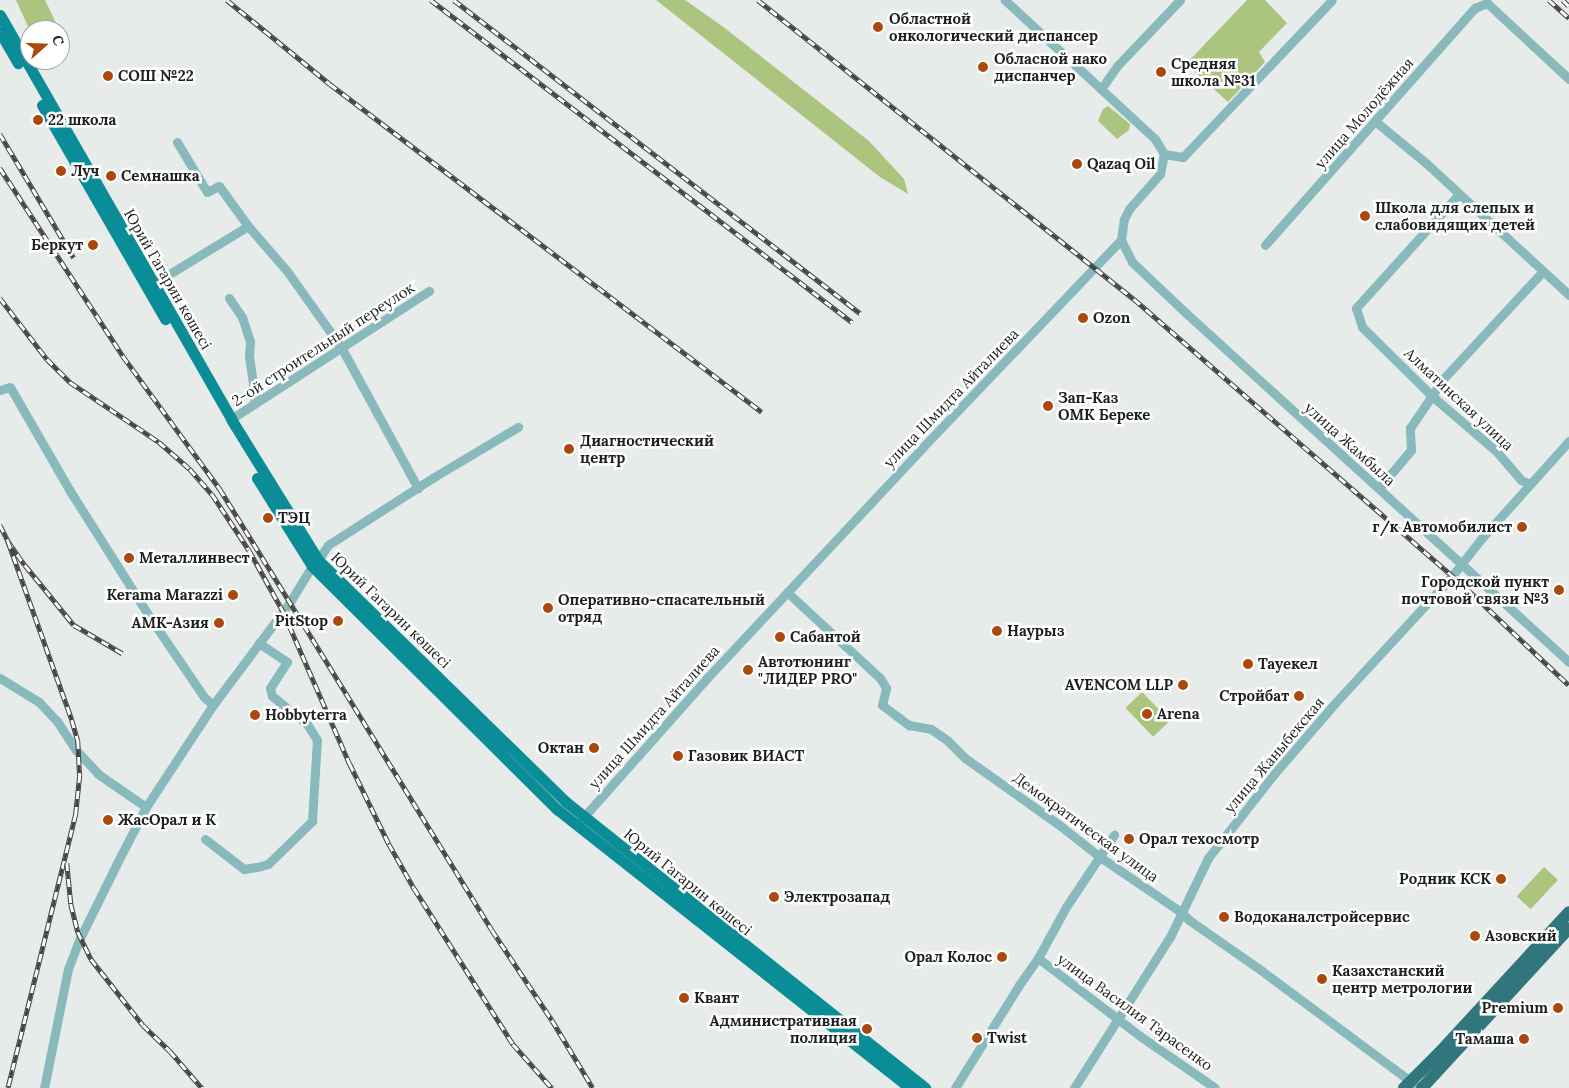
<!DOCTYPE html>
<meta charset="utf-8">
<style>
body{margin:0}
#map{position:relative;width:1569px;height:1088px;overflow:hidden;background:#e7ebea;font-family:Lora,serif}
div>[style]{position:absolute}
.green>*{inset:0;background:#abc47e;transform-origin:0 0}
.minor>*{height:9px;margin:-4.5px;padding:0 4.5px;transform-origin:4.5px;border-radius:4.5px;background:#88b9bd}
.major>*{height:11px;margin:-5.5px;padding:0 5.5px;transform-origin:5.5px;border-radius:5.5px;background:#0a8d97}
.highway>*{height:12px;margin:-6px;padding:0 6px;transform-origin:6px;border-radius:6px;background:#31767c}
.rail>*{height:4.5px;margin-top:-2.25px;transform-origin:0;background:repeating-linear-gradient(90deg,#fff 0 8px,#434444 0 16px);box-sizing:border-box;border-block:1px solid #434444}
.dots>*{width:14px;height:14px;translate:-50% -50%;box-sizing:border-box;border:2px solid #fff;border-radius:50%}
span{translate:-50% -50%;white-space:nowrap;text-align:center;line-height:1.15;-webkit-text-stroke:5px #fff;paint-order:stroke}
.poi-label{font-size:15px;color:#1e1f1f;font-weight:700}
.left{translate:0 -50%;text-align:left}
.right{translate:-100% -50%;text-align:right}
.street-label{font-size:15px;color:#1e1f1f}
.north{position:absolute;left:20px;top:20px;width:50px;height:50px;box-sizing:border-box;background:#fff;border:1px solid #a5a5a5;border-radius:50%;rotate:70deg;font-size:14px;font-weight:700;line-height:20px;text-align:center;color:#1e1f1f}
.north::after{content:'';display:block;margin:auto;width:18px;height:22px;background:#ab480d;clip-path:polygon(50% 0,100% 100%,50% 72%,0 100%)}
</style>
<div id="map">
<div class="green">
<div style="clip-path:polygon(16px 0,45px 0,56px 23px,43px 30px,30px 31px)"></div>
<div style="clip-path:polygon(656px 0,685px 0,722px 26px,869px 141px,904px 179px,908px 194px,880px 177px)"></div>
<div style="clip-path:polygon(1247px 0,1265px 0,1287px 23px,1259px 52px,1265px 62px,1228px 102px,1186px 64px)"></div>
<div style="clip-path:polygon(1108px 106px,1130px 124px,1129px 130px,1117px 139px,1098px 121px,1103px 109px)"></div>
<div style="left:1142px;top:692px;width:40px;height:23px;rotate:46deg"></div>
<div style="left:1544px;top:867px;width:19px;height:40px;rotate:43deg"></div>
</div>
<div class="minor">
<div style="left:1101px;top:89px;width:29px;rotate:-55deg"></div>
<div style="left:1118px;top:65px;width:90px;rotate:-46.4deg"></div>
<div style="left:1375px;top:121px;width:66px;rotate:39.5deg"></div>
<div style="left:1426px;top:163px;width:195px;rotate:42.7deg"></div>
<div style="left:177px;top:142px;width:58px;rotate:59deg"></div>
<div style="left:207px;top:192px;width:13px;rotate:-27deg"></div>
<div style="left:219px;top:186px;width:49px;rotate:54.1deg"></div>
<div style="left:248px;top:226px;width:60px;rotate:49.1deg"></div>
<div style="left:287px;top:271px;width:93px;rotate:54.6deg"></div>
<div style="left:341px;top:347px;width:161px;rotate:61.4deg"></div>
<div style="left:1164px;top:154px;width:19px;rotate:9deg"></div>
<div style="left:1183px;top:157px;width:216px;rotate:-46.5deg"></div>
<div style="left:1459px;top:194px;width:154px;rotate:132.1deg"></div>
<div style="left:1356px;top:308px;width:20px;rotate:72deg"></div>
<div style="left:1362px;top:327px;width:98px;rotate:44.6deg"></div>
<div style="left:1432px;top:396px;width:84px;rotate:40.7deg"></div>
<div style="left:1496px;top:451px;width:38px;rotate:49deg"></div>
<div style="left:1521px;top:480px;width:10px;rotate:24deg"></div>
<div style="left:1121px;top:240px;width:25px;rotate:63deg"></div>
<div style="left:1132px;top:262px;width:76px;rotate:43.4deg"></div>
<div style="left:1187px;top:314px;width:517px;rotate:42.33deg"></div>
<div style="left:1265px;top:245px;width:317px;rotate:-48.5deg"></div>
<div style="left:1475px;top:8px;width:13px;rotate:-23deg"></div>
<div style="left:1487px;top:3px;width:112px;rotate:42.8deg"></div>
<div style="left:148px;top:287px;width:117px;rotate:-31.4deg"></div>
<div style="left:229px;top:298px;width:23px;rotate:56deg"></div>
<div style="left:242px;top:317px;width:26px;rotate:72deg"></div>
<div style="left:250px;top:342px;width:14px;rotate:94deg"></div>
<div style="left:249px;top:356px;width:40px;rotate:81.5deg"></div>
<div style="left:255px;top:396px;width:8px;rotate:97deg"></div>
<div style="left:0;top:390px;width:10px;rotate:-17deg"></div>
<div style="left:10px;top:387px;width:120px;rotate:60deg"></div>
<div style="left:70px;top:491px;width:151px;rotate:57.7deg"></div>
<div style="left:151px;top:619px;width:94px;rotate:55.8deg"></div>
<div style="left:204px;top:697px;width:12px;rotate:42deg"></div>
<div style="left:231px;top:419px;width:236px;rotate:-32.9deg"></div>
<div style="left:1379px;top:488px;width:50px;rotate:-49.9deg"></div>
<div style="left:1411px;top:450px;width:22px;rotate:-93deg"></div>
<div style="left:1410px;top:428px;width:60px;rotate:-55.8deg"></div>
<div style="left:1444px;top:378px;width:144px;rotate:-47.2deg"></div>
<div style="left:787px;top:592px;width:127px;rotate:42.8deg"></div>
<div style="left:880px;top:678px;width:12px;rotate:59deg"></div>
<div style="left:886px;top:688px;width:17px;rotate:103deg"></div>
<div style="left:882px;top:705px;width:34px;rotate:37deg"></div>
<div style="left:909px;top:725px;width:22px;rotate:10deg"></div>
<div style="left:931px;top:729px;width:21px;rotate:35deg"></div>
<div style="left:948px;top:741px;width:24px;rotate:45deg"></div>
<div style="left:965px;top:758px;width:114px;rotate:35.4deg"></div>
<div style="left:1058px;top:824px;width:53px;rotate:38.2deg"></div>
<div style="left:1100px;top:857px;width:98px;rotate:34.2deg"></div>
<div style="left:1181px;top:912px;width:11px;rotate:45deg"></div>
<div style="left:1189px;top:920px;width:89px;rotate:34.9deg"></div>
<div style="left:1262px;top:971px;width:189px;rotate:36.6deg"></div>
<div style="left:0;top:678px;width:46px;rotate:31.6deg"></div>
<div style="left:39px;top:702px;width:26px;rotate:47deg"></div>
<div style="left:57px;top:721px;width:35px;rotate:57deg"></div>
<div style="left:76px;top:750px;width:33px;rotate:47deg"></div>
<div style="left:98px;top:774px;width:58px;rotate:34.5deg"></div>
<div style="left:581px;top:820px;width:190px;rotate:-48.4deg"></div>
<div style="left:707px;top:678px;width:315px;rotate:-46.9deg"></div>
<div style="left:922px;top:448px;width:288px;rotate:-46.3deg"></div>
<div style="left:1121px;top:240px;width:21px;rotate:-82deg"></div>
<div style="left:1124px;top:219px;width:11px;rotate:-63deg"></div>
<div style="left:1129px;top:209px;width:47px;rotate:-48.5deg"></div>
<div style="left:1160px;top:174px;width:20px;rotate:-79deg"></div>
<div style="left:1164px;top:154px;width:17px;rotate:-121deg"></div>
<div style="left:1155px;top:139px;width:205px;rotate:-137.2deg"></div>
<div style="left:205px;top:839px;width:49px;rotate:37.6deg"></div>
<div style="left:244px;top:869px;width:13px;rotate:-9deg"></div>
<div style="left:257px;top:867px;width:11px;rotate:-15deg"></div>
<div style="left:268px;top:864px;width:62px;rotate:-44.3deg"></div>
<div style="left:312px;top:821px;width:81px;rotate:-86.5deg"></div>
<div style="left:317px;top:740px;width:19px;rotate:-122deg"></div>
<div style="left:307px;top:724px;width:45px;rotate:-141.3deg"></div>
<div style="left:272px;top:696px;width:8px;rotate:-104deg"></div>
<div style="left:270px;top:688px;width:31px;rotate:-57deg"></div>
<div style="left:287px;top:662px;width:34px;rotate:-146deg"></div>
<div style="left:1038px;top:958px;width:128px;rotate:37.4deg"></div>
<div style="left:1140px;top:1036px;width:91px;rotate:34.7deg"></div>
<div style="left:44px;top:1088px;width:121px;rotate:-78.6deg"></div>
<div style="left:68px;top:969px;width:33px;rotate:-69deg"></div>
<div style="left:80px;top:938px;width:81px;rotate:-63.7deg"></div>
<div style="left:116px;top:865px;width:65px;rotate:-62.7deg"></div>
<div style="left:146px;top:807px;width:122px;rotate:-56.7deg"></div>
<div style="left:213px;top:705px;width:129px;rotate:-53.2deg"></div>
<div style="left:290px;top:602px;width:42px;rotate:-58.6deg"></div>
<div style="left:312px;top:566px;width:8px;rotate:-45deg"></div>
<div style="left:318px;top:560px;width:18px;rotate:-56deg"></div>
<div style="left:328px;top:545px;width:126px;rotate:-32.7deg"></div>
<div style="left:434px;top:477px;width:98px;rotate:-30.8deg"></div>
<div style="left:955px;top:1088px;width:121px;rotate:-58.1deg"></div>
<div style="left:1019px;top:985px;width:33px;rotate:-55deg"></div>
<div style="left:1038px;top:958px;width:58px;rotate:-61.2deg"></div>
<div style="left:1066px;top:907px;width:87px;rotate:-56.3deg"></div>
<div style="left:1074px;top:1088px;width:179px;rotate:-57.6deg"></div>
<div style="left:1170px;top:937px;width:88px;rotate:-64.3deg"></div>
<div style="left:1208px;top:858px;width:107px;rotate:-51.8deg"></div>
<div style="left:1274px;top:774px;width:94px;rotate:-49.3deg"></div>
<div style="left:1335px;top:703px;width:173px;rotate:-47.3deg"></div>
<div style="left:1452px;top:576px;width:47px;rotate:-51.9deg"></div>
<div style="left:1481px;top:539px;width:132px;rotate:-48.1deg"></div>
</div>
<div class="major">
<div style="left:0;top:15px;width:465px;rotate:60.2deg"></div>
<div style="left:231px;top:419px;width:166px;rotate:58.3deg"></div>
<div style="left:318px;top:560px;width:347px;rotate:44.3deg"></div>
<div style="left:566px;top:802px;width:459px;rotate:38.5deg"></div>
<div style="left:0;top:32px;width:36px;rotate:60deg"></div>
<div style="left:42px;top:105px;width:247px;rotate:60.1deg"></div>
<div style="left:257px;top:478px;width:104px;rotate:58deg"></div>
<div style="left:312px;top:566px;width:346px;rotate:44.8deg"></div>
<div style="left:558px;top:810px;width:449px;rotate:38.3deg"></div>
</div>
<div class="highway">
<div style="left:1404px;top:1088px;width:51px;rotate:-45deg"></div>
<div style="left:1440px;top:1052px;width:190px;rotate:-47.3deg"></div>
<div style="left:1422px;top:1088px;width:217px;rotate:-47.4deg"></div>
</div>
<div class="rail">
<div style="left:227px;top:0;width:133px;rotate:39.2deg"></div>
<div style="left:330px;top:84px;width:542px;rotate:37.21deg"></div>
<div style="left:431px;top:0;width:530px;rotate:37.41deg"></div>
<div style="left:454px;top:0;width:513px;rotate:37.63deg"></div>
<div style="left:758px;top:0;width:480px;rotate:38.5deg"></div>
<div style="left:1134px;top:299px;width:440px;rotate:41deg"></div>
<div style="left:1466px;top:588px;width:141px;rotate:43.3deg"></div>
<div style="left:1549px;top:0;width:27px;rotate:42deg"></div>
<div style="left:1563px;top:0;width:8px;rotate:45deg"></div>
<div style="left:0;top:134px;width:144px;rotate:59.2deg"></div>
<div style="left:0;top:168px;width:225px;rotate:56.8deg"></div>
<div style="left:123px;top:356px;width:165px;rotate:53.9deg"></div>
<div style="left:220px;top:489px;width:518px;rotate:58.33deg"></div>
<div style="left:492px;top:930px;width:108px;rotate:56.3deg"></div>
<div style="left:552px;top:1020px;width:79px;rotate:58.9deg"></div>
<div style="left:0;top:298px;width:77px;rotate:52.4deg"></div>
<div style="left:47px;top:359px;width:33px;rotate:45deg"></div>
<div style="left:70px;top:382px;width:107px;rotate:34deg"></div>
<div style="left:159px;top:442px;width:41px;rotate:41.1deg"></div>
<div style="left:190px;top:469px;width:33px;rotate:49deg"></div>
<div style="left:212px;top:494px;width:67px;rotate:56.5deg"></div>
<div style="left:249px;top:550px;width:70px;rotate:60.9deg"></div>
<div style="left:283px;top:611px;width:167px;rotate:66.4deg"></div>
<div style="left:350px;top:764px;width:89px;rotate:64deg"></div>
<div style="left:389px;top:844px;width:51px;rotate:60.4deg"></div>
<div style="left:414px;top:888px;width:185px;rotate:57.6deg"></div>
<div style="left:513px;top:1044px;width:59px;rotate:48.4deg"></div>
<div style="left:0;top:525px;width:18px;rotate:63deg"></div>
<div style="left:8px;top:541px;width:29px;rotate:55deg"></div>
<div style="left:25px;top:565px;width:77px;rotate:50.8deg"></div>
<div style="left:74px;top:625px;width:56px;rotate:30.3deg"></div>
<div style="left:8px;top:541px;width:190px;rotate:70.3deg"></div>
<div style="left:72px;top:720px;width:22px;rotate:74deg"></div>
<div style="left:78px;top:741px;width:34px;rotate:87deg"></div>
<div style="left:80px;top:775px;width:39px;rotate:96deg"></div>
<div style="left:76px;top:814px;width:282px;rotate:103.9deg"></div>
<div style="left:67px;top:863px;width:41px;rotate:84.4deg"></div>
<div style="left:71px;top:904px;width:29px;rotate:76deg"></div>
<div style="left:78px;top:932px;width:30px;rotate:64deg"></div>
<div style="left:91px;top:959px;width:84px;rotate:51.8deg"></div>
<div style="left:143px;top:1025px;width:37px;rotate:44deg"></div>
<div style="left:170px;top:1051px;width:49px;rotate:49.1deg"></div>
</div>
<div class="dots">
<div style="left:878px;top:27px;background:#ab480d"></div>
<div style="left:983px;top:67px;background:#ab480d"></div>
<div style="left:1161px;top:72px;background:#ab480d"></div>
<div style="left:108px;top:76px;background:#ab480d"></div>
<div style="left:38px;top:120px;background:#ab480d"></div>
<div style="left:1077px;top:164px;background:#ab480d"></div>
<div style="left:61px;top:171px;background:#ab480d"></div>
<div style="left:111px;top:176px;background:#ab480d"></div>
<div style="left:1365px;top:216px;background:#ab480d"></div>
<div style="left:93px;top:245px;background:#ab480d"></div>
<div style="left:1083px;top:318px;background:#ab480d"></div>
<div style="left:1048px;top:406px;background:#ab480d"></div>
<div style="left:569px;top:449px;background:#ab480d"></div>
<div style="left:268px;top:518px;background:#ab480d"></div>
<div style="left:1522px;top:527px;background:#ab480d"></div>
<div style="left:129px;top:558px;background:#ab480d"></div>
<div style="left:1559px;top:590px;background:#ab480d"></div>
<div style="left:233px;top:595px;background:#ab480d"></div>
<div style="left:548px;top:608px;background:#ab480d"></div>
<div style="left:338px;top:621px;background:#ab480d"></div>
<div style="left:219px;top:623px;background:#ab480d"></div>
<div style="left:997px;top:631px;background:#ab480d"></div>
<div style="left:780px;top:637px;background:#ab480d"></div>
<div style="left:1248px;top:664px;background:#ab480d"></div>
<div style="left:748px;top:670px;background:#ab480d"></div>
<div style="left:1183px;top:685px;background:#ab480d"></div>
<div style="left:1299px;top:696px;background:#ab480d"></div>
<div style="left:1147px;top:714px;background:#ab480d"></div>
<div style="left:255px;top:715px;background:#ab480d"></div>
<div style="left:594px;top:748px;background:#ab480d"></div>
<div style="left:678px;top:756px;background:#ab480d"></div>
<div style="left:108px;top:820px;background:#ab480d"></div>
<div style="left:1129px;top:839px;background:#ab480d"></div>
<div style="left:1501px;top:879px;background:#ab480d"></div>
<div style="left:774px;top:897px;background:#ab480d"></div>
<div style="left:1224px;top:917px;background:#ab480d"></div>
<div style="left:1475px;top:936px;background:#ab480d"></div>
<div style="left:1002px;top:957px;background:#ab480d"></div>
<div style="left:1322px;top:979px;background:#ab480d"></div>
<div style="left:684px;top:998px;background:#ab480d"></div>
<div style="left:1558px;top:1008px;background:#ab480d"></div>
<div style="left:867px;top:1029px;background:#ab480d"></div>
<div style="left:977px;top:1038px;background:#ab480d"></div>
<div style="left:1524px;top:1039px;background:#ab480d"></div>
</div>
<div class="poi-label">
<span class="left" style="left:889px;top:27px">Областной<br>онкологический диспансер</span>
<span class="left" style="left:994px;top:67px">Обласной нако<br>диспанчер</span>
<span class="left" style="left:1171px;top:72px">Средняя<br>школа №31</span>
<span class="left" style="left:118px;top:76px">СОШ №22</span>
<span class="left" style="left:48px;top:120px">22 школа</span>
<span class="left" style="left:1087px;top:164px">Qazaq Oil</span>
<span class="left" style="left:71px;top:171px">Луч</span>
<span class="left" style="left:121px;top:176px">Семнашка</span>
<span class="left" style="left:1375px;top:216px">Школа для слепых и<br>слабовидящих детей</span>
<span class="right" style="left:83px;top:245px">Беркут</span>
<span class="left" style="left:1093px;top:318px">Ozon</span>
<span class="left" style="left:1058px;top:406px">Зап-Каз<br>ОМК Береке</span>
<span class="left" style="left:580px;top:449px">Диагностический<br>центр</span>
<span class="left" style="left:278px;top:518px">ТЭЦ</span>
<span class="right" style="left:1512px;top:527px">г/к Автомобилист</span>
<span class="left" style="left:139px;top:558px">Металлинвест</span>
<span class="right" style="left:1549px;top:590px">Городской пункт<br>почтовой связи №3</span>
<span class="right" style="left:223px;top:595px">Kerama Marazzi</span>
<span class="left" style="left:558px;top:608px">Оперативно-спасательный<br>отряд</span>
<span class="right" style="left:328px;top:621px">PitStop</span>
<span class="right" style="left:209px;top:623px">АМК-Азия</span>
<span class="left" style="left:1007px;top:631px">Наурыз</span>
<span class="left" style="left:790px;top:637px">Сабантой</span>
<span class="left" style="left:758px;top:670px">Автотюнинг<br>"ЛИДЕР PRO"</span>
<span class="left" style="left:1258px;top:664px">Тауекел</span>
<span class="right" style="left:1173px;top:685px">AVENCOM LLP</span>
<span class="right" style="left:1289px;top:696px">Стройбат</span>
<span class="left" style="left:1157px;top:714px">Arena</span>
<span class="left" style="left:265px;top:715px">Hobbyterra</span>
<span class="right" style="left:584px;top:748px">Октан</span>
<span class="left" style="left:688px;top:756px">Газовик ВИАСТ</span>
<span class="left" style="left:118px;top:820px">ЖасОрал и К</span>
<span class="left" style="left:1139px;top:839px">Орал техосмотр</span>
<span class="right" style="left:1491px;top:879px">Родник КСК</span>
<span class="left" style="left:784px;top:897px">Электрозапад</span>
<span class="left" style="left:1234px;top:917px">Водоканалстройсервис</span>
<span class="left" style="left:1485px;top:936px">Азовский</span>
<span class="right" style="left:992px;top:957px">Орал Колос</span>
<span class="left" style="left:1332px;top:979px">Казахстанский<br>центр метрологии</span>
<span class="left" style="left:694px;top:998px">Квант</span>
<span class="right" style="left:1548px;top:1008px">Premium</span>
<span class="right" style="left:857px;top:1029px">Административная<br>полиция</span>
<span class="left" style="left:987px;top:1038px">Twist</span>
<span class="right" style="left:1514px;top:1039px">Тамаша</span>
</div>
<div class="street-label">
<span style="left:1364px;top:113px;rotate:-49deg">улица Молодёжная</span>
<span style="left:168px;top:279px;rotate:60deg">Юрий Гагарин көшесі</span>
<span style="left:323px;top:344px;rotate:-33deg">2-ой строительный переулок</span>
<span style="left:951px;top:398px;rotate:-46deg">улица Шмидта Айталиева</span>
<span style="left:1459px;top:399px;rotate:43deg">Алматинская улица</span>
<span style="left:1350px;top:444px;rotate:42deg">улица Жамбыла</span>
<span style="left:391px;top:610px;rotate:44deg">Юрий Гагарин көшесі</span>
<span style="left:654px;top:717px;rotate:-48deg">улица Шмидта Айталиева</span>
<span style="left:1274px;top:755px;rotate:-50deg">улица Жаныбекская</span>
<span style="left:1086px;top:827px;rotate:36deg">Демократическая улица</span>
<span style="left:688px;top:882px;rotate:39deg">Юрий Гагарин көшесі</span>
<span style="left:1135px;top:1012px;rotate:36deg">улица Василия Тарасенко</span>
</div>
<div class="north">С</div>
</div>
